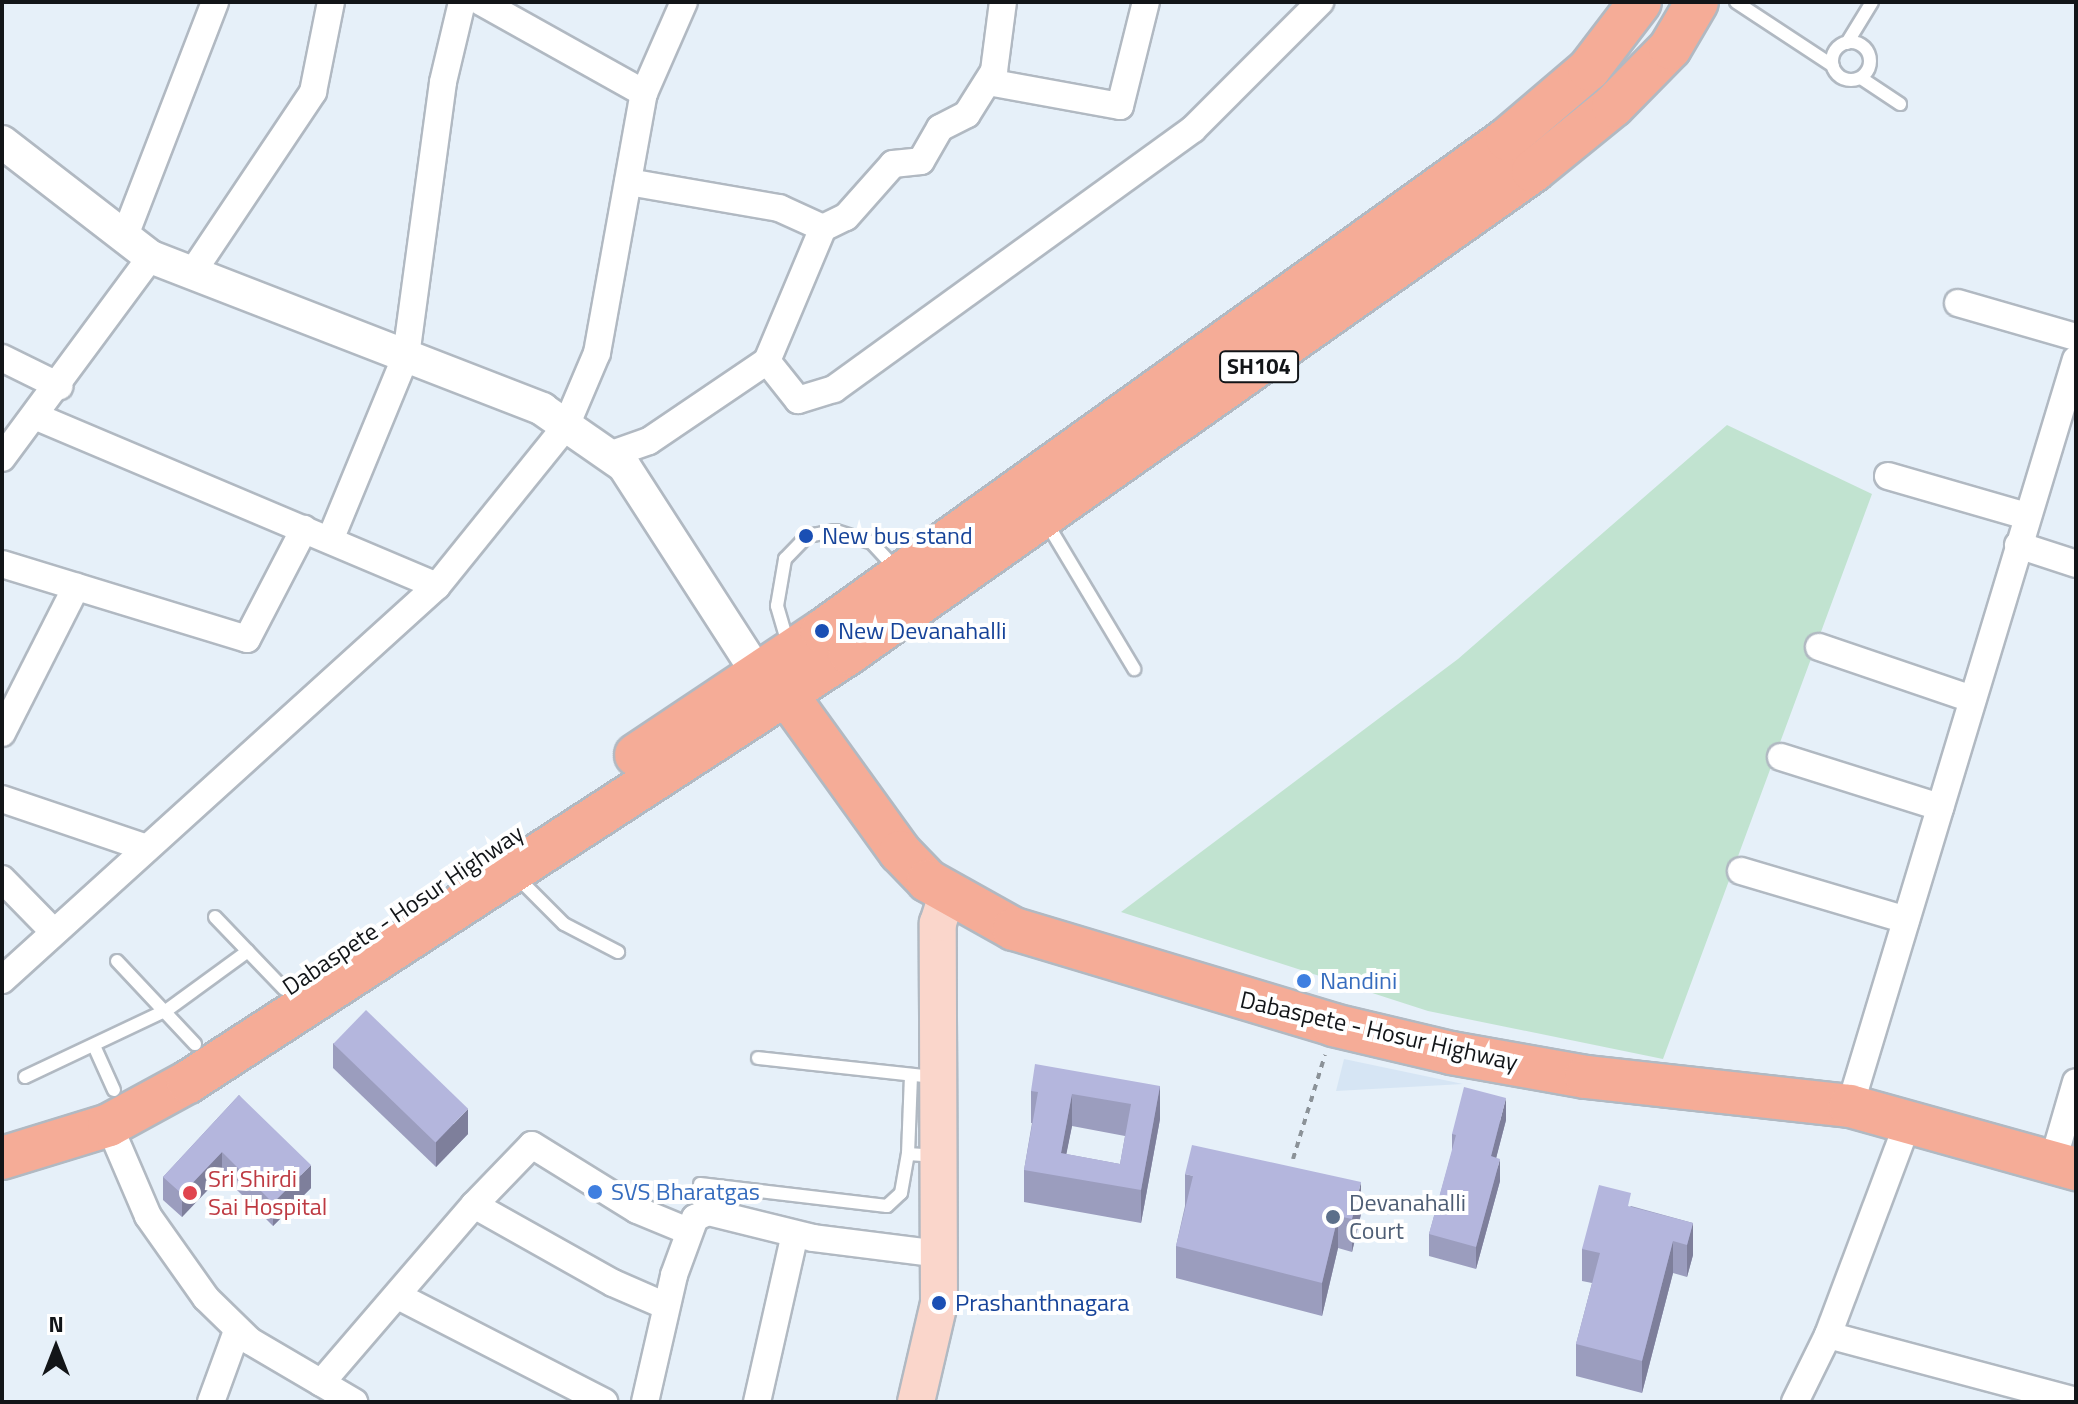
<!DOCTYPE html>
<style>
body{margin:0}
#map{position:relative;width:2078px;height:1404px;overflow:hidden;background:#e6f0f9;font-family:"Titillium Web",sans-serif}
div>[style]{position:absolute}
.built>*{inset:0;background:#d6e5f4}
.green>*{inset:0;background:#c1e3d0}
.path>*{height:4px;margin-top:-2px;transform-origin:0;background:repeating-linear-gradient(90deg,#8b9298 0 6px,transparent 0 12px)}
.roads{filter:drop-shadow(2px 0 #b1b9c2) drop-shadow(-2px 0 #b1b9c2) drop-shadow(0 2px #b1b9c2) drop-shadow(0 -2px #b1b9c2)}
.service>*{height:12px;margin:-6px;padding:0 6px;transform-origin:6px;border-radius:6px;background:#fff}
.service>.ring{margin:-6px;padding:0;box-sizing:content-box;background:none;border:12px solid #fff;border-radius:50%}
.minor>*{height:26px;margin:-13px;padding:0 13px;transform-origin:13px;border-radius:13px;background:#fff}
.tertiary>*{height:32px;margin:-16px;padding:0 16px;transform-origin:16px;border-radius:16px;background:#fff}
.secondary>*{height:36px;margin:-18px;padding:0 18px;transform-origin:18px;border-radius:18px;background:#fad6cb}
.primary>*{height:42px;margin:-21px;padding:0 21px;transform-origin:21px;border-radius:21px;background:#f5ac97}
.wall>*{inset:0;background:#9b9dbe}
.shaded-wall>*{inset:0;background:#7e7f9b}
.building>*{inset:0;background:#b4b6dd;transform-origin:0 0}
.dots>*{width:22px;height:22px;translate:-50% -50%;box-sizing:border-box;border:4px solid #fff;border-radius:50%}
span{translate:-50% -50%;white-space:nowrap;text-align:center;line-height:1.15;-webkit-text-stroke:8px #fff;paint-order:stroke}
.shield-label span{padding:2px 6px;background:#fff;border:2px solid;border-radius:6px;-webkit-text-stroke-width:0}
.shield-label{font-size:22px;color:#121518;font-weight:700}
.transit-label{font-size:24px;color:#164399}
.left{translate:0 -50%;text-align:left}
.street-label{font-size:24px;color:#121518}
.shop-label{font-size:24px;color:#366cbe}
.health-label{font-size:24px;color:#be3a42}
.service-label{font-size:24px;color:#4e5e75}
.frame{position:absolute;inset:0;border:4px solid #121518;pointer-events:none}
.north{position:absolute;left:16px;top:1308px;width:80px;height:80px;-webkit-text-stroke:6px #fff;paint-order:stroke;rotate:0deg;font-size:22px;font-weight:700;line-height:32px;text-align:center;color:#121518}
.north::after{content:'';display:block;margin:auto;width:28px;height:36px;background:#121518;clip-path:polygon(50% 0,100% 100%,50% 72%,0 100%)}
</style>
<div id="map">
<div class="built">
<div style="clip-path:polygon(1344px 1059px,1463px 1084px,1336px 1091px)"></div>
</div>
<div class="green">
<div style="clip-path:polygon(1727px 425px,1872px 494px,1663px 1059px,1428px 1011px,1121px 912px,1458px 659px)"></div>
</div>
<div class="path">
<div style="left:1293px;top:1159px;width:109px;rotate:-72.9deg"></div>
</div>
<div class="roads">
<div class="service">
<div style="left:1736px;top:2px;width:116px;rotate:33.4deg"></div>
<div class="ring" style="left:1832px;top:42px;width:26px;height:26px"></div>
<div style="left:1847px;top:43px;width:48px;rotate:-58.6deg"></div>
<div style="left:1861px;top:78px;width:47px;rotate:33.7deg"></div>
<div style="left:1045px;top:520px;width:174px;rotate:59.1deg"></div>
<div style="left:789px;top:647px;width:43px;rotate:-106.3deg"></div>
<div style="left:777px;top:606px;width:48px;rotate:-80.3deg"></div>
<div style="left:785px;top:559px;width:32px;rotate:-46deg"></div>
<div style="left:807px;top:536px;width:29px;rotate:-10deg"></div>
<div style="left:836px;top:531px;width:38px;rotate:18deg"></div>
<div style="left:872px;top:543px;width:35px;rotate:47deg"></div>
<div style="left:517px;top:877px;width:66px;rotate:45deg"></div>
<div style="left:564px;top:924px;width:61px;rotate:27.4deg"></div>
<div style="left:215px;top:917px;width:100px;rotate:46.2deg"></div>
<div style="left:117px;top:961px;width:114px;rotate:46.8deg"></div>
<div style="left:95px;top:1048px;width:46px;rotate:65.7deg"></div>
<div style="left:758px;top:1058px;width:177px;rotate:6.2deg"></div>
<div style="left:25px;top:1077px;width:157px;rotate:-25.3deg"></div>
<div style="left:167px;top:1010px;width:100px;rotate:-36.1deg"></div>
<div style="left:908px;top:1154px;width:79px;rotate:-87.8deg"></div>
<div style="left:700px;top:1184px;width:188px;rotate:6.7deg"></div>
<div style="left:887px;top:1206px;width:19px;rotate:-43deg"></div>
<div style="left:901px;top:1193px;width:40px;rotate:-80deg"></div>
<div style="left:908px;top:1154px;width:26px;rotate:4deg"></div>
</div>
<div class="minor">
<div style="left:988px;top:82px;width:134px;rotate:10.3deg"></div>
<div style="left:1120px;top:106px;width:107px;rotate:-76deg"></div>
<div style="left:644px;top:93px;width:99px;rotate:-66.3deg"></div>
<div style="left:823px;top:228px;width:25px;rotate:-26deg"></div>
<div style="left:846px;top:217px;width:71px;rotate:-48.4deg"></div>
<div style="left:893px;top:164px;width:28px;rotate:-6deg"></div>
<div style="left:921px;top:161px;width:38px;rotate:-60deg"></div>
<div style="left:940px;top:128px;width:30px;rotate:-27deg"></div>
<div style="left:967px;top:114px;width:51px;rotate:-57.9deg"></div>
<div style="left:994px;top:71px;width:70px;rotate:-82.6deg"></div>
<div style="left:124px;top:238px;width:253px;rotate:-68.9deg"></div>
<div style="left:192px;top:273px;width:218px;rotate:-56.2deg"></div>
<div style="left:313px;top:92px;width:92px;rotate:-78.7deg"></div>
<div style="left:1958px;top:303px;width:123px;rotate:16.1deg"></div>
<div style="left:2px;top:358px;width:64px;rotate:26.2deg"></div>
<div style="left:767px;top:361px;width:50px;rotate:51.5deg"></div>
<div style="left:798px;top:400px;width:38px;rotate:-17deg"></div>
<div style="left:834px;top:389px;width:443px;rotate:-35.9deg"></div>
<div style="left:1193px;top:129px;width:180px;rotate:-45deg"></div>
<div style="left:37px;top:417px;width:434px;rotate:22.9deg"></div>
<div style="left:609px;top:455px;width:42px;rotate:-19.3deg"></div>
<div style="left:649px;top:441px;width:143px;rotate:-34.1deg"></div>
<div style="left:767px;top:361px;width:144px;rotate:-67.2deg"></div>
<div style="left:823px;top:228px;width:48px;rotate:-155.6deg"></div>
<div style="left:779px;top:208px;width:153px;rotate:-170.2deg"></div>
<div style="left:2px;top:458px;width:250px;rotate:-53.5deg"></div>
<div style="left:1888px;top:476px;width:145px;rotate:16.1deg"></div>
<div style="left:330px;top:540px;width:199px;rotate:-67.6deg"></div>
<div style="left:406px;top:356px;width:276px;rotate:-82.3deg"></div>
<div style="left:443px;top:82px;width:82px;rotate:-76.6deg"></div>
<div style="left:2018px;top:545px;width:61px;rotate:18.1deg"></div>
<div style="left:2px;top:564px;width:256px;rotate:17deg"></div>
<div style="left:247px;top:639px;width:124px;rotate:-62.6deg"></div>
<div style="left:1819px;top:647px;width:162px;rotate:18.8deg"></div>
<div style="left:2px;top:733px;width:164px;rotate:-63.1deg"></div>
<div style="left:1781px;top:757px;width:167px;rotate:17.5deg"></div>
<div style="left:2px;top:799px;width:150px;rotate:18.7deg"></div>
<div style="left:1741px;top:871px;width:172px;rotate:16.5deg"></div>
<div style="left:2px;top:879px;width:71px;rotate:45.6deg"></div>
<div style="left:2px;top:980px;width:587px;rotate:-42.17deg"></div>
<div style="left:437px;top:586px;width:206px;rotate:-51.1deg"></div>
<div style="left:566px;top:426px;width:79px;rotate:-67deg"></div>
<div style="left:597px;top:353px;width:264px;rotate:-79.8deg"></div>
<div style="left:644px;top:93px;width:187px;rotate:-150.8deg"></div>
<div style="left:1850px;top:1106px;width:780px;rotate:-73.17deg"></div>
<div style="left:109px;top:1125px;width:99px;rotate:66.8deg"></div>
<div style="left:148px;top:1216px;width:100px;rotate:54.7deg"></div>
<div style="left:206px;top:1298px;width:62px;rotate:44.3deg"></div>
<div style="left:250px;top:1341px;width:121px;rotate:30.4deg"></div>
<div style="left:2053px;top:1161px;width:82px;rotate:-73.8deg"></div>
<div style="left:474px;top:1205px;width:159px;rotate:29.3deg"></div>
<div style="left:613px;top:1283px;width:58px;rotate:23.5deg"></div>
<div style="left:398px;top:1296px;width:232px;rotate:27.2deg"></div>
<div style="left:1828px;top:1335px;width:257px;rotate:14.9deg"></div>
<div style="left:321px;top:1383px;width:235px;rotate:-49.3deg"></div>
<div style="left:474px;top:1205px;width:83px;rotate:-46deg"></div>
<div style="left:532px;top:1145px;width:123px;rotate:31.8deg"></div>
<div style="left:637px;top:1210px;width:55px;rotate:22.4deg"></div>
<div style="left:211px;top:1402px;width:76px;rotate:-69.9deg"></div>
<div style="left:645px;top:1402px;width:130px;rotate:-77.1deg"></div>
<div style="left:674px;top:1275px;width:61px;rotate:-69.8deg"></div>
<div style="left:695px;top:1218px;width:14px;rotate:-25deg"></div>
<div style="left:708px;top:1212px;width:108px;rotate:13.9deg"></div>
<div style="left:813px;top:1238px;width:128px;rotate:7.2deg"></div>
<div style="left:757px;top:1402px;width:172px;rotate:-77.3deg"></div>
<div style="left:1795px;top:1402px;width:75px;rotate:-63.8deg"></div>
<div style="left:1828px;top:1335px;width:230px;rotate:-69.4deg"></div>
</div>
<div class="tertiary">
<div style="left:2px;top:142px;width:188px;rotate:37.7deg"></div>
<div style="left:151px;top:257px;width:420px;rotate:21.2deg"></div>
<div style="left:542px;top:409px;width:100px;rotate:34.8deg"></div>
<div style="left:624px;top:466px;width:247px;rotate:57.2deg"></div>
</div>
<div class="secondary">
<div style="left:916px;top:1402px;width:102px;rotate:-76.9deg"></div>
<div style="left:939px;top:1303px;width:380px;rotate:-90.2deg"></div>
<div style="left:938px;top:923px;width:29px;rotate:-72deg"></div>
</div>
<div class="primary">
<div style="left:762px;top:677px;width:29px;rotate:35deg"></div>
<div style="left:786px;top:694px;width:195px;rotate:54.2deg"></div>
<div style="left:900px;top:852px;width:40px;rotate:46deg"></div>
<div style="left:928px;top:881px;width:98px;rotate:29.2deg"></div>
<div style="left:1014px;top:929px;width:333px;rotate:16.7deg"></div>
<div style="left:1333px;top:1025px;width:121px;rotate:13.3deg"></div>
<div style="left:1451px;top:1053px;width:137px;rotate:10.1deg"></div>
<div style="left:1586px;top:1077px;width:266px;rotate:6.3deg"></div>
<div style="left:1850px;top:1106px;width:235px;rotate:15.6deg"></div>
<div style="left:636px;top:755px;width:224px;rotate:-33.7deg"></div>
<div style="left:822px;top:631px;width:843px;rotate:-35.69deg"></div>
<div style="left:1507px;top:139px;width:108px;rotate:-40.5deg"></div>
<div style="left:1589px;top:69px;width:84px;rotate:-52.7deg"></div>
<div style="left:2px;top:1158px;width:112px;rotate:-17.1deg"></div>
<div style="left:109px;top:1125px;width:90px;rotate:-28.6deg"></div>
<div style="left:188px;top:1082px;width:788px;rotate:-32.98deg"></div>
<div style="left:849px;top:653px;width:837px;rotate:-35.17deg"></div>
<div style="left:1533px;top:171px;width:103px;rotate:-39.1deg"></div>
<div style="left:1613px;top:106px;width:81px;rotate:-45.5deg"></div>
<div style="left:1670px;top:48px;width:53px;rotate:-59.6deg"></div>
</div>
</div>
<div class="wall">
<div style="clip-path:polygon(333px 1043px,468px 1134px,436px 1167px,333px 1068px)"></div>
<div style="clip-path:polygon(evenodd,1160px 1086px,1160px 1119px,1141px 1223px,1024px 1202px,1024px 1170px,1032px 1123px,1031px 1123px,1031px 1091px,1160px 1086px,1072px 1126px,1125px 1136px,1120px 1164px,1066px 1154px,1072px 1126px)"></div>
<div style="clip-path:polygon(239px 1095px,311px 1188px,273px 1226px,222px 1175px,182px 1217px,163px 1200px,163px 1177px)"></div>
<div style="clip-path:polygon(1506px 1120px,1496px 1158px,1500px 1181px,1476px 1269px,1429px 1256px,1429px 1234px,1452px 1152px,1452px 1134px)"></div>
<div style="clip-path:polygon(1185px 1174px,1361px 1214px,1352px 1252px,1338px 1248px,1322px 1316px,1176px 1278px,1176px 1246px,1185px 1206px)"></div>
<div style="clip-path:polygon(1631px 1206px,1693px 1223px,1693px 1255px,1687px 1277px,1673px 1273px,1642px 1393px,1576px 1376px,1576px 1344px,1592px 1283px,1582px 1281px,1582px 1249px)"></div>
</div>
<div class="shaded-wall">
<div style="clip-path:polygon(1160px 1086px,1160px 1119px,1141px 1223px,1141px 1190px)"></div>
<div style="clip-path:polygon(1072px 1094px,1072px 1126px,1062px 1176px,1061px 1153px)"></div>
<div style="clip-path:polygon(1506px 1098px,1506px 1120px,1491px 1178px,1491px 1156px)"></div>
<div style="clip-path:polygon(468px 1109px,468px 1134px,436px 1167px,436px 1142px)"></div>
<div style="clip-path:polygon(222px 1152px,222px 1175px,182px 1217px,182px 1194px)"></div>
<div style="clip-path:polygon(1500px 1159px,1500px 1181px,1476px 1269px,1476px 1247px)"></div>
<div style="clip-path:polygon(311px 1165px,311px 1188px,273px 1226px,273px 1203px)"></div>
<div style="clip-path:polygon(1361px 1182px,1361px 1214px,1352px 1252px,1352px 1219px)"></div>
<div style="clip-path:polygon(1338px 1216px,1338px 1248px,1322px 1316px,1322px 1283px)"></div>
<div style="clip-path:polygon(1693px 1223px,1693px 1255px,1687px 1277px,1687px 1245px)"></div>
<div style="clip-path:polygon(1673px 1241px,1673px 1273px,1642px 1393px,1642px 1361px)"></div>
</div>
<div class="building">
<div style="left:366px;top:1010px;width:142px;height:47px;rotate:44deg"></div>
<div style="clip-path:polygon(evenodd,1035px 1064px,1160px 1086px,1141px 1190px,1024px 1170px,1038px 1092px,1031px 1091px,1035px 1064px,1072px 1094px,1131px 1104px,1120px 1164px,1061px 1153px,1072px 1094px)"></div>
<div style="clip-path:polygon(1464px 1087px,1506px 1098px,1491px 1156px,1500px 1159px,1476px 1247px,1429px 1234px,1456px 1135px,1452px 1134px)"></div>
<div style="clip-path:polygon(239px 1095px,311px 1165px,273px 1203px,222px 1152px,182px 1194px,163px 1177px)"></div>
<div style="clip-path:polygon(1192px 1145px,1361px 1182px,1352px 1219px,1338px 1216px,1322px 1283px,1176px 1246px,1193px 1176px,1185px 1174px)"></div>
<div style="clip-path:polygon(1599px 1185px,1631px 1193px,1628px 1206px,1693px 1223px,1687px 1245px,1673px 1241px,1642px 1361px,1576px 1344px,1600px 1253px,1582px 1249px)"></div>
</div>
<div class="dots">
<div style="left:806px;top:536px;background:#1a4fb4"></div>
<div style="left:822px;top:631px;background:#1a4fb4"></div>
<div style="left:1304px;top:981px;background:#3f7fe0"></div>
<div style="left:595px;top:1192px;background:#3f7fe0"></div>
<div style="left:190px;top:1193px;background:#e0444e"></div>
<div style="left:1333px;top:1217px;background:#5c6f8a"></div>
<div style="left:939px;top:1303px;background:#1a4fb4"></div>
</div>
<div class="shield-label">
<span style="left:1259px;top:367px">SH104</span>
</div>
<div class="transit-label">
<span class="left" style="left:822px;top:536px">New bus stand</span>
<span class="left" style="left:838px;top:631px">New Devanahalli</span>
<span class="left" style="left:955px;top:1303px">Prashanthnagara</span>
</div>
<div class="street-label">
<span style="left:403px;top:910px;rotate:-34deg">Dabaspete - Hosur Highway</span>
<span style="left:1379px;top:1031px;rotate:13deg">Dabaspete - Hosur Highway</span>
</div>
<div class="shop-label">
<span class="left" style="left:1320px;top:981px">Nandini</span>
<span class="left" style="left:611px;top:1192px">SVS Bharatgas</span>
</div>
<div class="health-label">
<span class="left" style="left:208px;top:1193px">Sri Shirdi<br>Sai Hospital</span>
</div>
<div class="service-label">
<span class="left" style="left:1349px;top:1217px">Devanahalli<br>Court</span>
</div>
<div class="frame"></div>
<div class="north">N</div>
</div>
